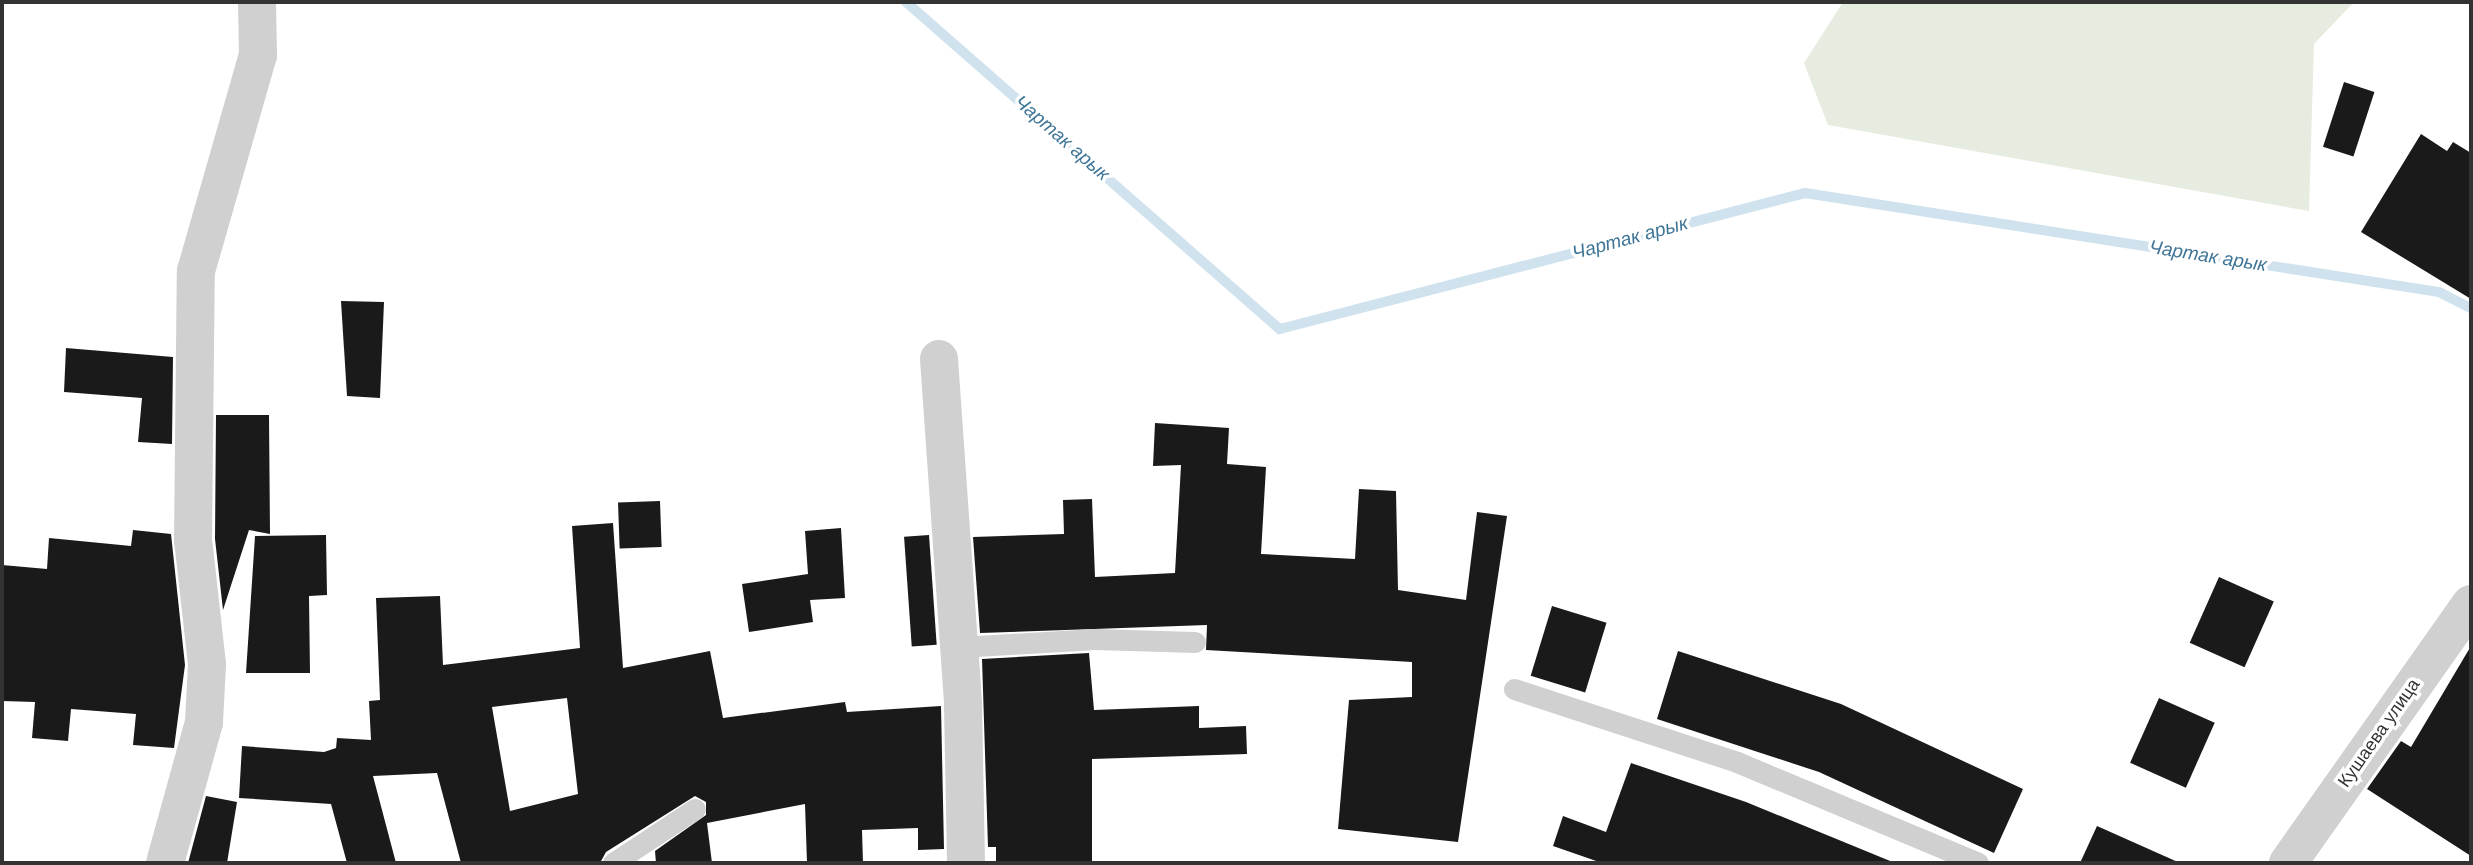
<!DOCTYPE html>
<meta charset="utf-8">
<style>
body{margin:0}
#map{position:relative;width:2473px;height:865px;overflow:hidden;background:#fff;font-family:"DM Sans",sans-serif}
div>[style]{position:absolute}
.green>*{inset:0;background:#e6ecdf}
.stream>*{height:10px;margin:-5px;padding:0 5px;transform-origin:5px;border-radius:5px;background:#cfe2ee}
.building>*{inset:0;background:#1a1a1a;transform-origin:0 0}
.service>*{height:21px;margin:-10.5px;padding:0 10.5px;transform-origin:10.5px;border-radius:10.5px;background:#d0d0d0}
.minor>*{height:38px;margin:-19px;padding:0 19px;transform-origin:19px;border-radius:19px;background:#d0d0d0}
span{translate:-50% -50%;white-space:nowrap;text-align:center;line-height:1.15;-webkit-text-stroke:7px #fff;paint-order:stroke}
.street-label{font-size:18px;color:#333}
.water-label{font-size:19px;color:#3f7597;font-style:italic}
.frame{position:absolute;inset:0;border:4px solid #333;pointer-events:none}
</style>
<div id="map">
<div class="green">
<div style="clip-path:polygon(1843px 2px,2354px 2px,2314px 44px,2309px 211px,1828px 125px,1804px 63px)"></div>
</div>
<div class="stream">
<div style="left:906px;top:2px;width:497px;rotate:41.2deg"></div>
<div style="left:1280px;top:329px;width:542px;rotate:-14.52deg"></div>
<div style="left:1805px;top:193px;width:642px;rotate:8.88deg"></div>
<div style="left:2439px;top:292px;width:36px;rotate:27deg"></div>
</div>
<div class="building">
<div style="left:2344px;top:82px;width:32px;height:68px;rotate:18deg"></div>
<div style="clip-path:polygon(2421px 134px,2447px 151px,2453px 142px,2471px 153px,2471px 299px,2361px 232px)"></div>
<div style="clip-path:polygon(341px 301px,384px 302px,380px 398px,347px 396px)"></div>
<div style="clip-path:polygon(66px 348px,173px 357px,172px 444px,138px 442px,142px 398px,64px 392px)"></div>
<div style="clip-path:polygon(216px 415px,269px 415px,270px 534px,249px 530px,223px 610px,215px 539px)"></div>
<div style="clip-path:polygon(1155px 423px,1229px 428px,1227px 464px,1266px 467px,1261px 554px,1355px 559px,1359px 489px,1396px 491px,1398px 590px,1466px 600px,1477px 512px,1507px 516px,1458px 842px,1338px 829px,1349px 700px,1412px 697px,1412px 662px,1206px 650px,1207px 625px,980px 633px,973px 537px,1064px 534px,1063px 500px,1092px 499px,1095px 577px,1175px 573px,1181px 465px,1153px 466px)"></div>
<div style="left:660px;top:501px;width:46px;height:42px;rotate:88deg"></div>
<div style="clip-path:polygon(evenodd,613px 523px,623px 668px,710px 651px,723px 718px,845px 702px,847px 712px,941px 706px,944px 849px,918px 850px,918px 828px,862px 830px,863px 863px,807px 863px,805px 804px,707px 823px,712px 863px,656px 863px,655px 851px,706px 815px,706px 802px,695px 796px,606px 852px,600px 863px,461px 863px,437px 773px,373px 776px,396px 863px,347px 863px,331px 804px,239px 798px,242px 746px,324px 752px,336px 748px,337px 738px,371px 740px,369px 701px,380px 700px,376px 598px,440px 596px,443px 665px,580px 648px,572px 526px,613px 523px,567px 698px,578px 794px,510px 811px,492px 707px,567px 698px)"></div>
<div style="clip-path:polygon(841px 528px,845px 598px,810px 600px,813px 622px,749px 632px,742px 584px,808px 574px,805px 531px)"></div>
<div style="clip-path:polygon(133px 530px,171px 534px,185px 665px,174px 748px,133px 745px,136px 714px,71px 709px,68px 741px,32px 738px,35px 702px,2px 701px,2px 565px,47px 569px,49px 538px,131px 546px)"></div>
<div style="clip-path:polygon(326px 535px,327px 595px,309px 596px,310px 673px,246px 673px,255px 536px)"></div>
<div style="left:929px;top:535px;width:110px;height:25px;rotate:86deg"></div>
<div style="left:2219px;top:577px;width:60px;height:72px;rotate:24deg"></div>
<div style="left:1552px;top:606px;width:57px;height:73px;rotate:17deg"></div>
<div style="clip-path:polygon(2471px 646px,2471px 856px,2367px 789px,2401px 741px,2411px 747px)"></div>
<div style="clip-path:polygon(1678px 651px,1841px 704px,2023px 789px,1994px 853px,1819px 772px,1657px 719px)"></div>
<div style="clip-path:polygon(1089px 653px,1094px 710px,1199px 706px,1199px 728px,1246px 726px,1247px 754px,1092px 759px,1092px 863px,996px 863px,996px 847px,988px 847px,982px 659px)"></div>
<div style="left:2159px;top:698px;width:61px;height:71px;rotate:24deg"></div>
<div style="clip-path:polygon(1631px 763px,1746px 802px,1895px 863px,1602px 863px,1553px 846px,1563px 816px,1606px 832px)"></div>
<div style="clip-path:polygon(206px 796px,237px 802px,227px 863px,188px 863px)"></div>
<div style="clip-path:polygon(2097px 826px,2180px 863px,2080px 863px)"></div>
</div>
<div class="service">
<div style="left:960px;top:647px;width:135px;rotate:-3.4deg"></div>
<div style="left:1095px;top:639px;width:100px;rotate:1.7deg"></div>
<div style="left:1514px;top:689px;width:235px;rotate:18.1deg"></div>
<div style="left:1737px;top:762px;width:261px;rotate:22.7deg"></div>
<div style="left:613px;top:863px;width:98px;rotate:-33.4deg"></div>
</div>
<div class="minor">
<div style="left:939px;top:359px;width:348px;rotate:86deg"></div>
<div style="left:963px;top:706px;width:157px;rotate:88.9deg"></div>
<div style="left:165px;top:863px;width:146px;rotate:-74.5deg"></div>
<div style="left:204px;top:722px;width:58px;rotate:-87deg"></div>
<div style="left:207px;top:664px;width:125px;rotate:-96.4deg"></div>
<div style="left:193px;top:540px;width:269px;rotate:-89.4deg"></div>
<div style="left:196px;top:271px;width:225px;rotate:-74deg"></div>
<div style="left:258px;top:55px;width:53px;rotate:-91.1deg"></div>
<div style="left:2288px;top:863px;width:317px;rotate:-54.8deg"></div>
</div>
<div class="street-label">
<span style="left:2379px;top:733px;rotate:-55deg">Кушаева улица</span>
</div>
<div class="water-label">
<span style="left:1062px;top:138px;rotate:41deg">Чартак арык</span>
<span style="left:1630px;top:238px;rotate:-15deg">Чартак арык</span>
<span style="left:2208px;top:256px;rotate:9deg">Чартак арык</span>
</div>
<div class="frame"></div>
</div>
